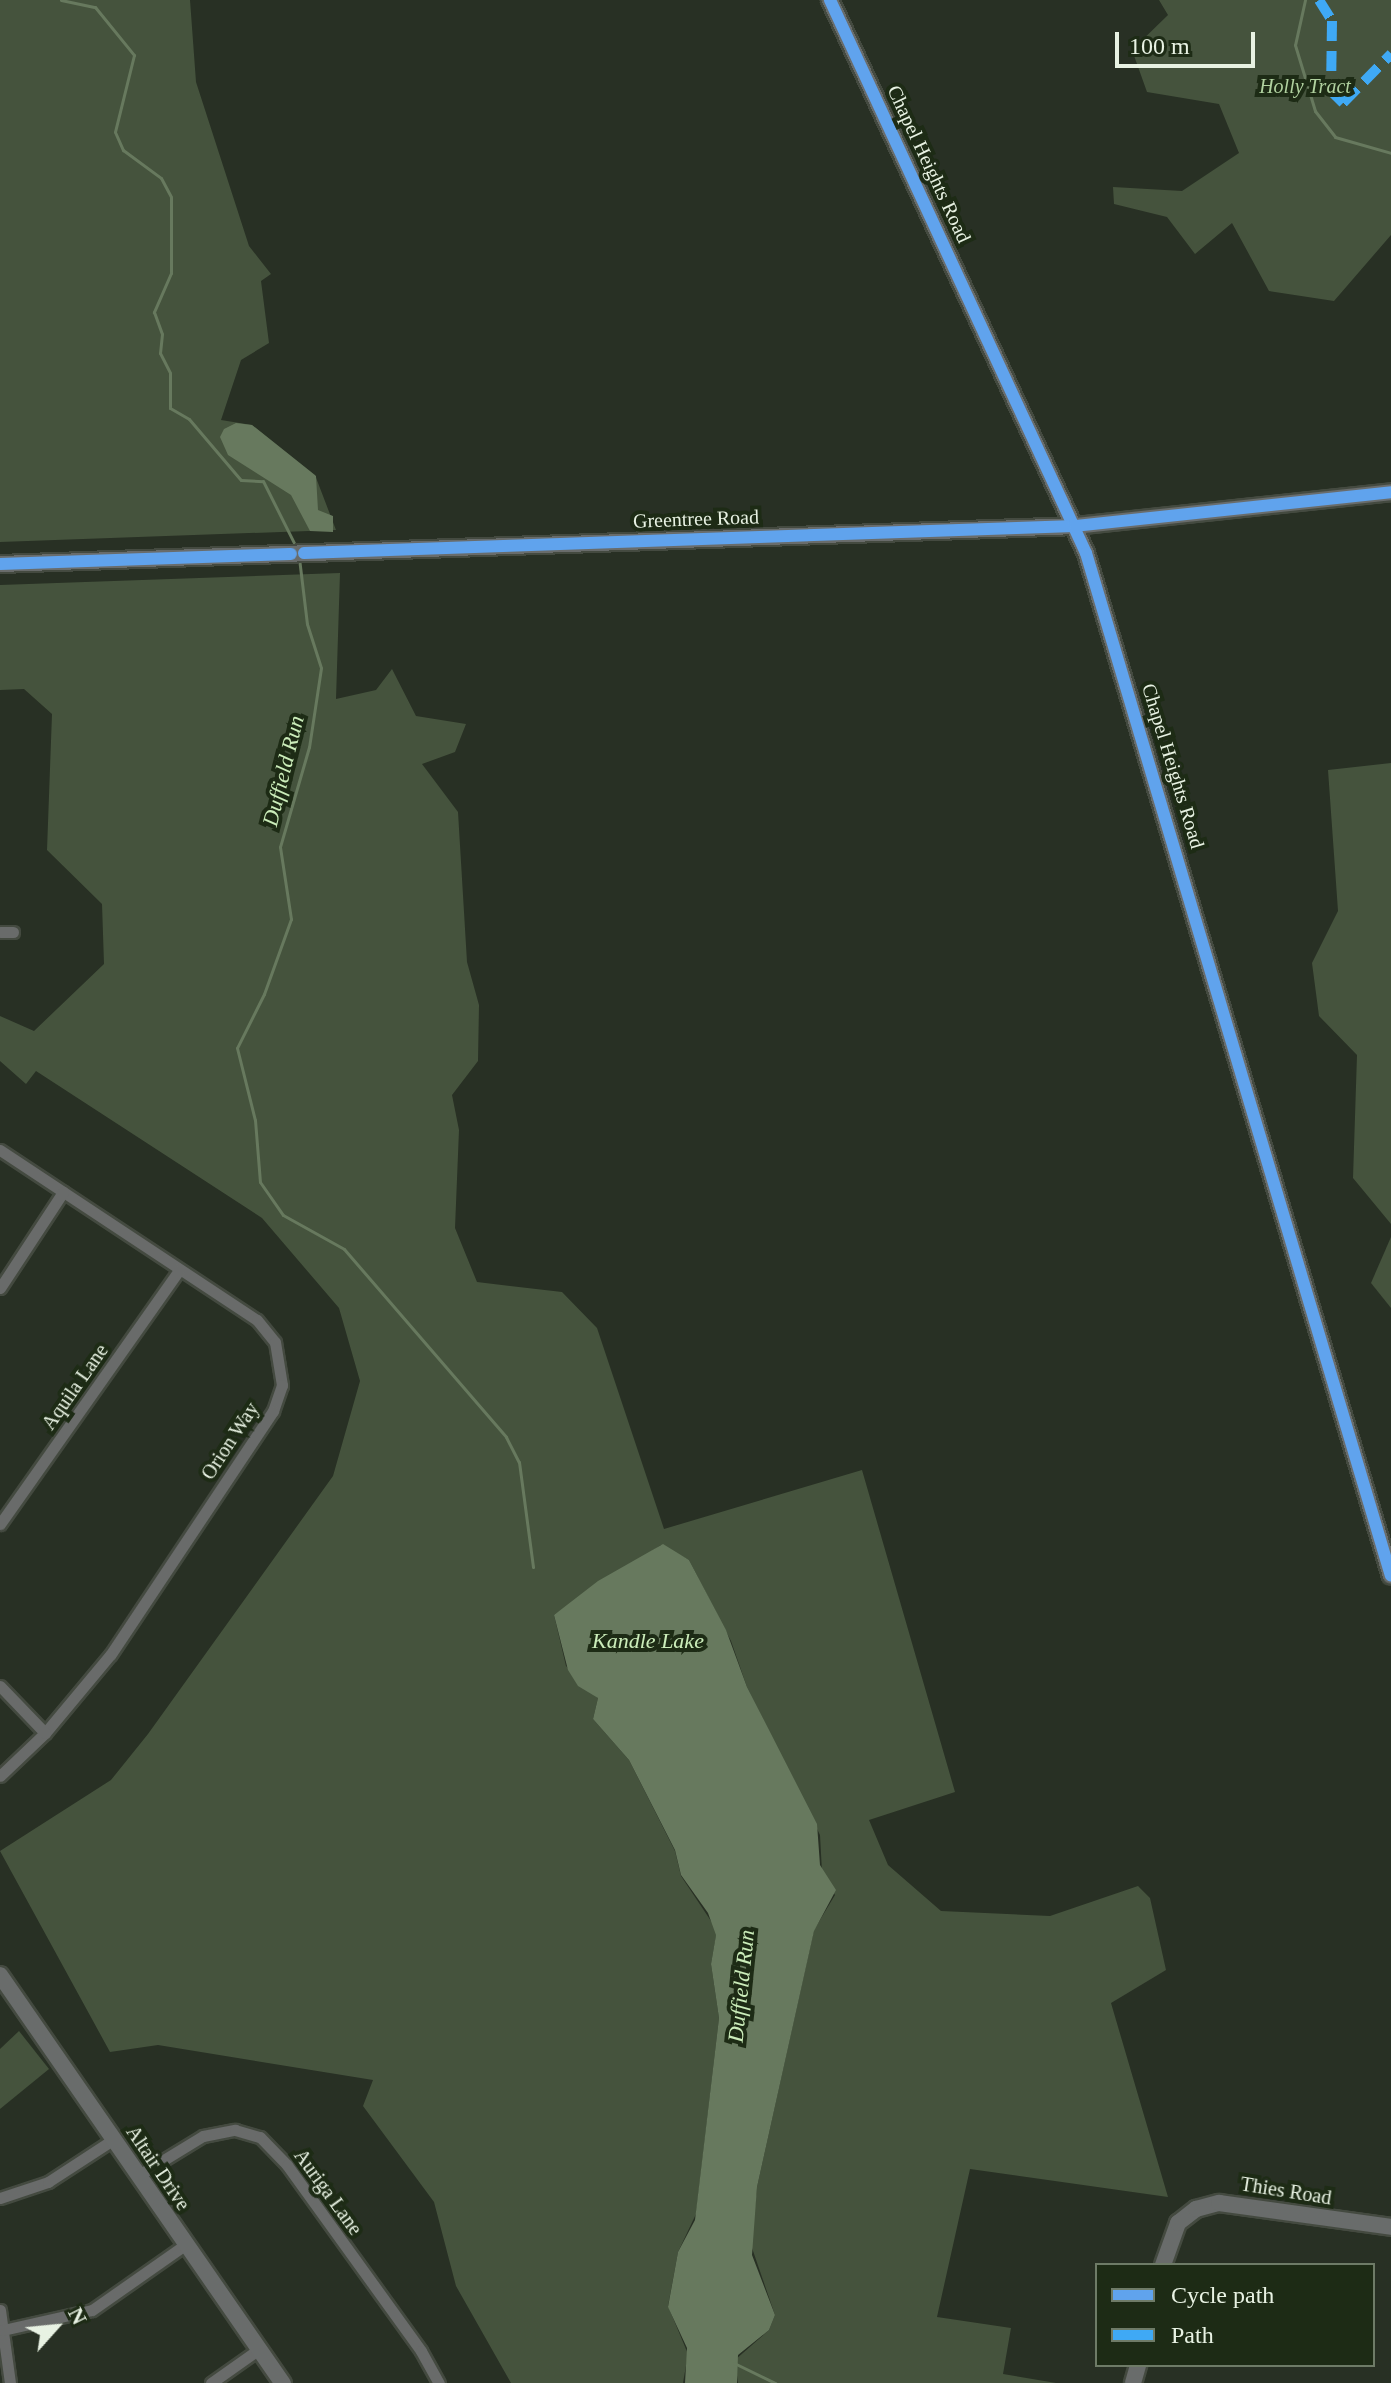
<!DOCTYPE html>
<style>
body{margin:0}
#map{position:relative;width:1391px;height:2383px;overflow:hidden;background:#283024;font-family:Georgia,serif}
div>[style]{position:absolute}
.green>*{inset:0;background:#45533d}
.water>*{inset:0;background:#67795e}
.stream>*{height:3px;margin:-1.5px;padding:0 1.5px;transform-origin:1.5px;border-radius:1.5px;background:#67795e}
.roads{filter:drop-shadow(2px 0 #444a40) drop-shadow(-2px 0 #444a40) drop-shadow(0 2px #444a40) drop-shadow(0 -2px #444a40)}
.street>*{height:11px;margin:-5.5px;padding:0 5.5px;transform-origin:5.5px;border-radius:5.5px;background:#696b6a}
.secondary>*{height:16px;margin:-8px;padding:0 8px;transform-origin:8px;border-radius:8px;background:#696c6b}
.quiet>*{height:10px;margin-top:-5px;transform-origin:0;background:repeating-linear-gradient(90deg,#3fa9f5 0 20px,transparent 0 30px)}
.cycleway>*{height:12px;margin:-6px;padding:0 6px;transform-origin:6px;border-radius:6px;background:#60a3ed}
span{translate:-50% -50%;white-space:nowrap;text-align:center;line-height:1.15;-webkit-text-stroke:8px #1d2b15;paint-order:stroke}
.park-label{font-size:20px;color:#b0d19f;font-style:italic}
.street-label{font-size:20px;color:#e8f2e3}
.water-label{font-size:22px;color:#cbedba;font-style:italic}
.legend{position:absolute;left:1095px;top:2263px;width:280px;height:104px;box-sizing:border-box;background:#1d2b15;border:2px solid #6e7b67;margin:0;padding:10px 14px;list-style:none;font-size:24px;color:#e8f2e3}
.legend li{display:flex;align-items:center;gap:16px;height:40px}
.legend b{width:40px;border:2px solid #6e7b67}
.north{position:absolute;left:16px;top:2287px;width:80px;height:80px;-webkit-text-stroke:6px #1d2b15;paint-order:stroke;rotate:63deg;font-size:22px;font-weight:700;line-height:32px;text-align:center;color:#e8f2e3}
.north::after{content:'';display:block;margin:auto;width:28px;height:36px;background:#e8f2e3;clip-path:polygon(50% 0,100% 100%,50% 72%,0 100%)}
.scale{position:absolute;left:1115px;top:32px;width:140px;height:36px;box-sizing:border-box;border:4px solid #e8f2e3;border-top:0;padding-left:10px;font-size:24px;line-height:28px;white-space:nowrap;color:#e8f2e3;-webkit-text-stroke:6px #1d2b15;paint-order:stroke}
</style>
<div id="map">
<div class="green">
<div style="clip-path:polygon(0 0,190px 0,196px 82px,249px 246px,271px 274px,261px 281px,269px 343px,241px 360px,221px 420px,252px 425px,315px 475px,336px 530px,0 542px)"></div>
<div style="clip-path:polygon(1159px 0,1391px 0,1391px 235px,1334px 301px,1269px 291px,1232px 223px,1195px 254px,1167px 217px,1114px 204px,1113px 187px,1182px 191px,1239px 153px,1219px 104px,1147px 92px,1132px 50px,1168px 15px)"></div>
<div style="clip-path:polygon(340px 573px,336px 699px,376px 690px,392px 669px,416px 716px,466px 724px,455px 752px,422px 764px,458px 812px,467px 962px,479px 1005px,478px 1061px,452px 1095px,459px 1130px,455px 1228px,477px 1282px,562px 1292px,597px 1328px,664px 1529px,862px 1470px,955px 1792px,869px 1820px,888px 1865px,941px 1911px,1050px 1916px,1138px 1886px,1150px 1898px,1166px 1970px,1111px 2003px,1168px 2197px,970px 2169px,937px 2317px,1011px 2328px,1003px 2374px,1056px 2383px,738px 2383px,735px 2360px,769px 2330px,775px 2315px,751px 2245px,757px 2187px,814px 1930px,835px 1895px,822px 1872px,820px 1835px,747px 1687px,731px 1641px,689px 1560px,661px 1545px,554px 1615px,566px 1666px,598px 1698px,593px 1719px,629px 1760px,675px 1851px,681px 1876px,717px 1930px,711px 1964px,719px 2018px,696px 2214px,678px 2252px,668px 2306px,688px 2354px,683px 2383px,511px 2383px,456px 2286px,434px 2202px,363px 2106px,373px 2080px,158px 2045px,110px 2052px,0 1851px,111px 1780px,148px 1734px,333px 1476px,360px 1381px,339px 1308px,262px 1218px,36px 1071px,26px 1084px,0 1061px,0 1016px,34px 1031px,104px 964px,102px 904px,47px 850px,52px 714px,24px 689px,0 690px,0 585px)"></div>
<div style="clip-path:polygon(1391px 763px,1391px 1224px,1353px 1178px,1357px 1055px,1319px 1016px,1312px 963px,1338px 911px,1328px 770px)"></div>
<div style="clip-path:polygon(1391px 1237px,1391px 1308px,1371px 1283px)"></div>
<div style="clip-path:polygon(19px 2031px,49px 2069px,0 2109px,0 2049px)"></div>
</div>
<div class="water">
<div style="clip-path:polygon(236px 423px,252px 425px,316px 476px,318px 510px,333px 516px,333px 532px,310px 531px,291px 495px,228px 455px,220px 437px,224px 429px)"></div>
<div style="clip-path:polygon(663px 1544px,689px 1560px,726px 1630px,747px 1687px,817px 1824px,820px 1865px,836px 1890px,814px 1931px,757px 2187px,752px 2255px,775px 2315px,769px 2330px,738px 2355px,737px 2383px,685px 2383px,687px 2348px,668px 2307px,678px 2252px,695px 2220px,719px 2018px,711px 1964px,716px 1935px,708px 1913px,681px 1875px,675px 1850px,629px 1760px,593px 1719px,598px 1698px,578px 1686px,568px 1670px,554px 1615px,598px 1581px)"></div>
</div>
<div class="stream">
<div style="left:61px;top:0;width:35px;rotate:12deg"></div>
<div style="left:95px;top:7px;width:62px;rotate:50.9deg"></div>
<div style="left:134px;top:55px;width:79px;rotate:103.9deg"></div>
<div style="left:115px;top:132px;width:20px;rotate:66deg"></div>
<div style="left:123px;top:150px;width:47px;rotate:36.4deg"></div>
<div style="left:161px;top:178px;width:21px;rotate:62deg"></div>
<div style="left:171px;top:197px;width:76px;rotate:90deg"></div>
<div style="left:171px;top:273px;width:43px;rotate:113.6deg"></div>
<div style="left:154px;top:312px;width:23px;rotate:70deg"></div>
<div style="left:162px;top:334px;width:19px;rotate:96deg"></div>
<div style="left:160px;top:353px;width:22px;rotate:63deg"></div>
<div style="left:170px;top:373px;width:35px;rotate:90deg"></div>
<div style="left:170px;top:408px;width:22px;rotate:30deg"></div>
<div style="left:189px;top:419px;width:80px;rotate:49.6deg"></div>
<div style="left:241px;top:480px;width:22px;rotate:3deg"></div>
<div style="left:263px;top:481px;width:74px;rotate:63.4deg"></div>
<div style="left:1305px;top:0;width:46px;rotate:102.5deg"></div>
<div style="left:1295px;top:45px;width:69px;rotate:73.1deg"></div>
<div style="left:1315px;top:111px;width:33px;rotate:52deg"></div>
<div style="left:1335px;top:137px;width:58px;rotate:15.9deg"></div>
<div style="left:299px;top:558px;width:66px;rotate:83.1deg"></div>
<div style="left:307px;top:624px;width:46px;rotate:72.3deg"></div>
<div style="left:321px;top:668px;width:80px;rotate:98.6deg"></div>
<div style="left:309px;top:747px;width:104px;rotate:106.2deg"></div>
<div style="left:280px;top:847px;width:73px;rotate:81.3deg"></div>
<div style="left:291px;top:919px;width:80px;rotate:109.8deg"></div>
<div style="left:264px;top:994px;width:60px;rotate:116.6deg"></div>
<div style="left:237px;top:1048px;width:74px;rotate:76deg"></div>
<div style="left:255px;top:1120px;width:62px;rotate:85.4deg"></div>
<div style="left:260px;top:1182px;width:40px;rotate:55.1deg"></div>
<div style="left:283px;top:1215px;width:70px;rotate:29.1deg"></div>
<div style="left:344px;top:1249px;width:248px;rotate:49.2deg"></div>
<div style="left:506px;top:1437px;width:28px;rotate:63deg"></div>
<div style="left:519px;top:1462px;width:106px;rotate:82.4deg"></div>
<div style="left:734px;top:2363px;width:46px;rotate:26deg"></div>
</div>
<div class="roads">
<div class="street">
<div style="left:0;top:932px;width:13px"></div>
<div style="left:0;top:1150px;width:308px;rotate:33.5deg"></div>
<div style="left:257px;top:1320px;width:28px;rotate:51deg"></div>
<div style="left:275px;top:1342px;width:44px;rotate:80.8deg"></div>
<div style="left:282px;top:1385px;width:28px;rotate:109deg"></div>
<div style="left:273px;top:1411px;width:293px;rotate:123.7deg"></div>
<div style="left:110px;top:1655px;width:102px;rotate:129.8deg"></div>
<div style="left:45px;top:1733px;width:62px;rotate:136.3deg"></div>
<div style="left:0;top:1288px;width:115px;rotate:-56.7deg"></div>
<div style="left:0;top:1524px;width:311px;rotate:-54.8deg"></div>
<div style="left:0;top:1686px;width:65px;rotate:46.2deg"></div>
<div style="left:139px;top:2175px;width:75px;rotate:-31.4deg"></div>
<div style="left:203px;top:2136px;width:33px;rotate:-11deg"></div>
<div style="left:235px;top:2130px;width:26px;rotate:16deg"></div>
<div style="left:260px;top:2137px;width:39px;rotate:46deg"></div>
<div style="left:287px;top:2165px;width:229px;rotate:54.2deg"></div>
<div style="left:421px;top:2351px;width:37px;rotate:61deg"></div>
<div style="left:0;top:2198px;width:51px;rotate:-18.4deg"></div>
<div style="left:48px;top:2182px;width:79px;rotate:-33.1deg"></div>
<div style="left:0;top:2310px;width:74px;rotate:82.2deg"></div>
<div style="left:3px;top:2330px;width:91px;rotate:-12.7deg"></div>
<div style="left:92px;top:2310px;width:113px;rotate:-35deg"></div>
<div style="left:211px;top:2383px;width:59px;rotate:-35.3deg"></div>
</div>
<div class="secondary">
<div style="left:830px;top:0;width:609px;rotate:65.16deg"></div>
<div style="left:1086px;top:553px;width:1067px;rotate:73.4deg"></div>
<div style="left:0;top:564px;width:1076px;rotate:-2.02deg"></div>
<div style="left:1075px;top:526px;width:318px;rotate:-6.1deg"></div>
<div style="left:0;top:1975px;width:497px;rotate:55.3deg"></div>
<div style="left:1163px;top:2265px;width:45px;rotate:-70.3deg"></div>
<div style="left:1178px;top:2223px;width:23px;rotate:-38deg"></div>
<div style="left:1196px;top:2209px;width:24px;rotate:-15deg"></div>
<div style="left:1219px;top:2203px;width:174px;rotate:7.9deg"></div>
<div style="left:1133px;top:2383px;width:19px;rotate:-74deg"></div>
</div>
</div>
<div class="quiet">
<div style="left:1319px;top:0;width:25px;rotate:58deg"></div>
<div style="left:1332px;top:21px;width:70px;rotate:90.8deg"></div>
<div style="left:1331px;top:91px;width:17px;rotate:45deg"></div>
<div style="left:1343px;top:103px;width:69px;rotate:-45.6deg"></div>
</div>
<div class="cycleway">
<div style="left:830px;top:0;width:609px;rotate:65.16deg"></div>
<div style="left:1086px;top:553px;width:1067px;rotate:73.4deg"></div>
<div style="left:304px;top:553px;width:771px;rotate:-2.01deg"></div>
<div style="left:1075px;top:526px;width:318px;rotate:-6.1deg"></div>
<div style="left:0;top:564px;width:291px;rotate:-2deg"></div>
</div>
<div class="park-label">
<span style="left:1305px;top:86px">Holly Tract</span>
</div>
<div class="street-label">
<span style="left:929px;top:164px;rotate:65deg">Chapel Heights Road</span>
<span style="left:696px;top:519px;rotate:-2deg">Greentree Road</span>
<span style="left:1173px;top:766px;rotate:73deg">Chapel Heights Road</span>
<span style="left:75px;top:1387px;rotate:-55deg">Aquila Lane</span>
<span style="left:230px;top:1441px;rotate:-57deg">Orion Way</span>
<span style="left:158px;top:2168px;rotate:56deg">Altair Drive</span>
<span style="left:1286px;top:2191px;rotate:9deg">Thies Road</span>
<span style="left:328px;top:2192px;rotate:54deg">Auriga Lane</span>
</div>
<div class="water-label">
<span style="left:283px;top:771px;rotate:-76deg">Duffield Run</span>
<span style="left:648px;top:1641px">Kandle Lake</span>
<span style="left:741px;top:1986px;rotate:-84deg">Duffield Run</span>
</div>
<ul class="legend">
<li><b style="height:10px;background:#60a3ed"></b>Cycle path</li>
<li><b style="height:10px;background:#3fa9f5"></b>Path</li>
</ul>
<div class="north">N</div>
<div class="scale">100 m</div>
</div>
